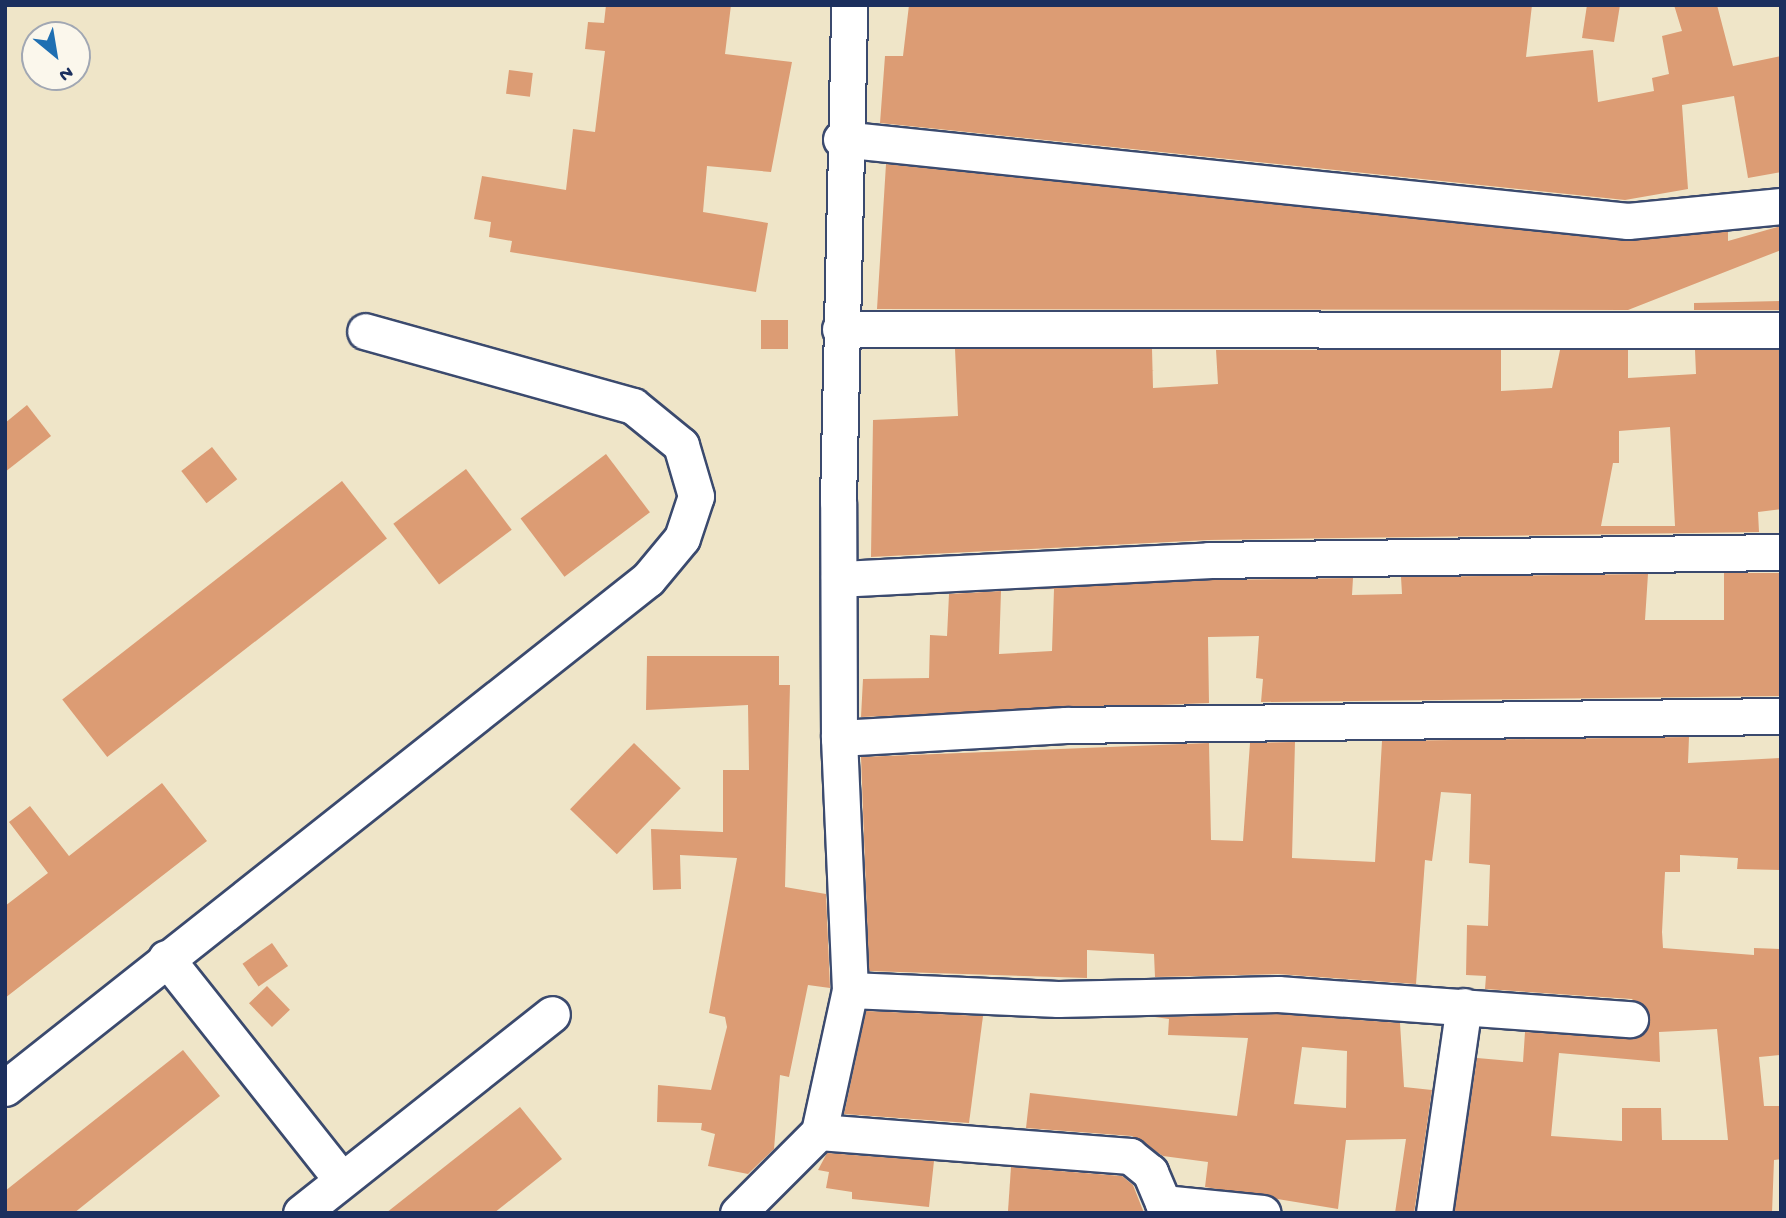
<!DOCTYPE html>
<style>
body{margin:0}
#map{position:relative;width:1786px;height:1218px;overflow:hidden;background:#efe5c8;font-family:"Gochi Hand",sans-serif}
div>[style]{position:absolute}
.building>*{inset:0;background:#dc9c74;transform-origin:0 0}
.roads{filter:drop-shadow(2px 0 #3b4a6e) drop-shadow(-2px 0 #3b4a6e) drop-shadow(0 2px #3b4a6e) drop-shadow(0 -2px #3b4a6e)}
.minor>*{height:35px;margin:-17.5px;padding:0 17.5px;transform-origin:17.5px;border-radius:17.5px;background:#fff}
span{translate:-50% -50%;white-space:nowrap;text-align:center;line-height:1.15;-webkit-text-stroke:5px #fbf7ec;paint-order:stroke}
.frame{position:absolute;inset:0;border:7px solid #1b2f5e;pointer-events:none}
.north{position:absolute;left:21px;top:21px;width:70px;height:70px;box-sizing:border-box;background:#fbf7ec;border:2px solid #a1a7b3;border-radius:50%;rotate:150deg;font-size:19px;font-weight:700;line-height:28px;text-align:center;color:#1b2f5e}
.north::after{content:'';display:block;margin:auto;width:24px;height:32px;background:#1f6fb2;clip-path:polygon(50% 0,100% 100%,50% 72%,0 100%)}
</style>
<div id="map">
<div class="building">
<div style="clip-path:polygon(606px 5px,731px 5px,725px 54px,792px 62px,771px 172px,707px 166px,703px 212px,768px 223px,756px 292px,510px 252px,512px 241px,489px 237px,491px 222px,474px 219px,482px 176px,566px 190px,573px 129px,595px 132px,605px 51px,585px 49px,588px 22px,604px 23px)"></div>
<div style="clip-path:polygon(909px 5px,1532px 5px,1526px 57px,1593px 50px,1598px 102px,1654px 91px,1652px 78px,1669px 74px,1662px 36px,1682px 31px,1674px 5px,1717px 5px,1733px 66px,1781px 56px,1781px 172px,1748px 178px,1734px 96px,1682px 105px,1688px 189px,1625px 200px,880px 123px,885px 56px,903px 56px)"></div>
<div style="clip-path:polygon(1587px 5px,1620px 5px,1614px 42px,1582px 38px)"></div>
<div style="left:509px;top:70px;width:24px;height:24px;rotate:7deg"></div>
<div style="clip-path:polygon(886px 164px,1626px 241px,1728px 231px,1728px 241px,1781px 226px,1781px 250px,1628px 310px,877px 309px)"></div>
<div style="clip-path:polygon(1781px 301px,1781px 310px,1694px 310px,1694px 303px)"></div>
<div style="left:761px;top:320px;width:27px;height:29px"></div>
<div style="clip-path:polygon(evenodd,955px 349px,1152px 349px,1153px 388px,1218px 384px,1216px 350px,1501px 350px,1501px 391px,1552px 388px,1560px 350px,1628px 350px,1628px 378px,1696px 374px,1695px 350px,1781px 350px,1781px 509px,1758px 512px,1759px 532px,1208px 540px,871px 557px,873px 420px,958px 416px,955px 349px,1670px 427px,1675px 526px,1601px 526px,1613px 463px,1619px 463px,1619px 431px,1670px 427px)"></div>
<div style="clip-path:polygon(27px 405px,51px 436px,5px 472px,5px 423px)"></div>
<div style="left:212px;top:447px;width:41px;height:39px;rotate:52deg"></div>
<div style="left:606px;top:454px;width:73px;height:107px;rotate:53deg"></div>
<div style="left:466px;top:469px;width:76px;height:91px;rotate:53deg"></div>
<div style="left:342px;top:481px;width:73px;height:355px;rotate:52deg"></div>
<div style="clip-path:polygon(1724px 573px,1781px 573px,1781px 696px,1261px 702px,1263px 679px,1256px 678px,1259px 636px,1208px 637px,1209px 703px,861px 717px,863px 679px,929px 678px,930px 635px,947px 636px,949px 594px,1001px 591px,999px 654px,1052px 651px,1054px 589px,1016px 590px,1210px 580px,1353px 578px,1352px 595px,1402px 594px,1401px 577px,1648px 574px,1645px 620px,1724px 620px)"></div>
<div style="clip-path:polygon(647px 656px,779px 656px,779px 685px,790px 685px,785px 887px,826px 894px,830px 988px,808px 985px,789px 1077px,780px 1075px,774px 1149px,748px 1174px,708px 1166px,715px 1134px,701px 1130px,702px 1123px,657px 1122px,658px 1085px,711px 1090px,727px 1027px,725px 1017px,709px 1013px,737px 858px,680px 855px,681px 889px,653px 890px,651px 829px,723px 832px,723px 770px,749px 770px,748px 705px,646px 710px)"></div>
<div style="clip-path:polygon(evenodd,1689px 737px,1688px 763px,1781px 758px,1781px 870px,1737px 869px,1738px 858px,1680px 855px,1680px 872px,1665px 872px,1662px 932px,1663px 948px,1754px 955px,1754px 948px,1781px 949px,1781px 1055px,1759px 1057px,1764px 1106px,1779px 1106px,1781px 1159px,1774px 1160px,1772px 1213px,1454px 1213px,1477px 1058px,1523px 1062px,1525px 1032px,1629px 1039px,1646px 1031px,1650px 1020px,1632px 999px,1485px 989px,1486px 976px,1466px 975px,1467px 925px,1488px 926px,1490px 865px,1469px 863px,1471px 794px,1441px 792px,1432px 861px,1425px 860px,1416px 984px,1278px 974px,1155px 977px,1154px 954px,1087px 950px,1087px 978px,869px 971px,861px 757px,1209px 743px,1211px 840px,1243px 841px,1250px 743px,1295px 742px,1292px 858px,1375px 862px,1382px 741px,1689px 737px,1717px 1029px,1728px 1140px,1662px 1140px,1661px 1108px,1622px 1108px,1622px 1141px,1551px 1136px,1559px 1053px,1660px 1062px,1659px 1032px,1717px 1029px)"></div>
<div style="left:634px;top:743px;width:65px;height:92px;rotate:44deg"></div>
<div style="clip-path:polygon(162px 783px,207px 841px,5px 998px,5px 906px,48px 873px,9px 822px,30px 806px,69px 856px)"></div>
<div style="left:272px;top:943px;width:28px;height:36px;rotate:55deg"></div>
<div style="left:267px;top:986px;width:33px;height:25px;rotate:46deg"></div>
<div style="clip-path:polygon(866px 1011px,983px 1016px,969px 1123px,844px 1114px)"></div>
<div style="clip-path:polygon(evenodd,1278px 1014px,1400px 1023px,1404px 1087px,1432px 1090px,1414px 1213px,1395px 1213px,1406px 1139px,1346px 1140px,1338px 1209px,1205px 1187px,1208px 1162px,1163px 1156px,1132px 1136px,1026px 1128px,1030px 1093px,1237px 1116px,1248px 1038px,1168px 1035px,1169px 1019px,1155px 1017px,1278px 1014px,1302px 1047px,1347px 1051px,1346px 1108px,1294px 1104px,1302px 1047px)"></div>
<div style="clip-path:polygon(183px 1050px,220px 1096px,74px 1213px,5px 1213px,5px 1191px)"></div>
<div style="clip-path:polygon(520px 1107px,562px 1159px,494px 1213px,386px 1213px)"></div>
<div style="clip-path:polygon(827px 1153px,934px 1161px,929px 1207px,852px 1199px,852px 1192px,826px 1188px,829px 1172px,818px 1170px)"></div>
<div style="clip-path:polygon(1011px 1167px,1122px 1176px,1133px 1185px,1144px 1213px,1008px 1211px)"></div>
</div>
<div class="roads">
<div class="minor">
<div style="left:841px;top:139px;width:791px;rotate:5.95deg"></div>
<div style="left:1628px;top:221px;width:154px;rotate:-5.6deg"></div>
<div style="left:840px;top:329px;width:941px;rotate:0.06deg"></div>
<div style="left:839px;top:579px;width:370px;rotate:-2.9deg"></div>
<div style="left:1209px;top:560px;width:572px;rotate:-0.8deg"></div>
<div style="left:839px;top:738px;width:227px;rotate:-3.3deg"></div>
<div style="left:1066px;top:725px;width:715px;rotate:-0.72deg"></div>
<div style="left:166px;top:958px;width:283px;rotate:51.6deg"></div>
<div style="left:850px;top:990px;width:208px;rotate:2.5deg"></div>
<div style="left:1058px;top:999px;width:220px;rotate:-1.3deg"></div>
<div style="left:1278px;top:994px;width:353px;rotate:4.1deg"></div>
<div style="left:5px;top:1088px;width:820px;rotate:-38.37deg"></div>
<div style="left:648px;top:579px;width:53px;rotate:-50.3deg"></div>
<div style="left:682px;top:538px;width:44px;rotate:-71.6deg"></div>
<div style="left:696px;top:496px;width:53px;rotate:-106.4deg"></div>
<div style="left:681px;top:445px;width:62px;rotate:-140.9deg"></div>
<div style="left:633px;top:406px;width:278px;rotate:-164.4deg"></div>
<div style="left:819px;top:1132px;width:312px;rotate:4.4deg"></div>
<div style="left:1130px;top:1156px;width:26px;rotate:39deg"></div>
<div style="left:1150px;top:1172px;width:34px;rotate:67deg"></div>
<div style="left:1163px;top:1203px;width:100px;rotate:5.7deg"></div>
<div style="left:301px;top:1213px;width:320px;rotate:-38.4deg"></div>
<div style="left:738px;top:1213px;width:115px;rotate:-45deg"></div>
<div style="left:819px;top:1132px;width:145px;rotate:-77.7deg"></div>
<div style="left:850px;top:990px;width:252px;rotate:-92.5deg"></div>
<div style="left:839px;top:738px;width:236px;rotate:-90.2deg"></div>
<div style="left:838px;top:502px;width:497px;rotate:-88.7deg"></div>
<div style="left:1434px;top:1213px;width:209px;rotate:-81.8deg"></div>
</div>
</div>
<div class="frame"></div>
<div class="north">N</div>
</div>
